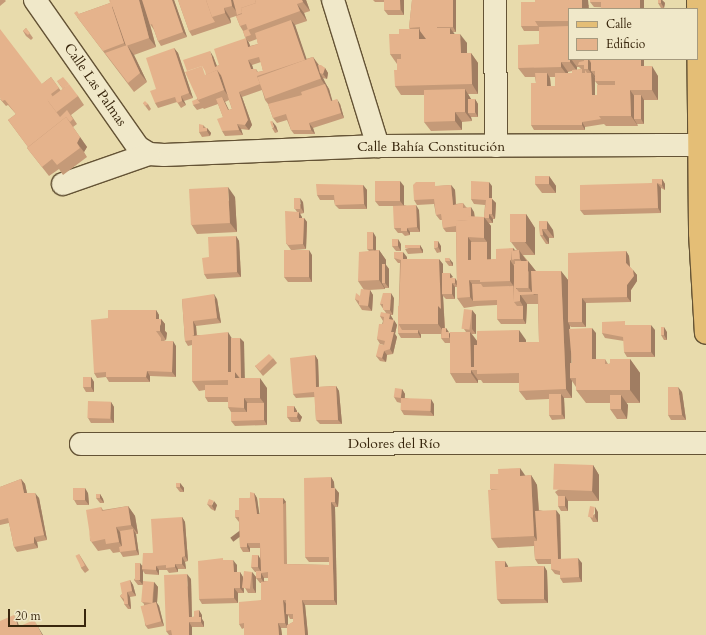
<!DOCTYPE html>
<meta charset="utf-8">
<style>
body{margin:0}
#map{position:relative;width:706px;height:635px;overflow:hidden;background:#e8dbac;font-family:Cardo,serif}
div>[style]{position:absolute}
.roads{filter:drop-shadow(1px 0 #645335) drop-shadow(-1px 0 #645335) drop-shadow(0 1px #645335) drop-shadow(0 -1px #645335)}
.minor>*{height:22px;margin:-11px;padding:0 11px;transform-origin:11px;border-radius:11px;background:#f0e8c9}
.major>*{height:22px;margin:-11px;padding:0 11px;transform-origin:11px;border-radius:11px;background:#e4be76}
.wall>*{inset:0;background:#c59a78}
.shaded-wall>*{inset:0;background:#a07d62;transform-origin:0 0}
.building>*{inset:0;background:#e5b38c;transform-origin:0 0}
span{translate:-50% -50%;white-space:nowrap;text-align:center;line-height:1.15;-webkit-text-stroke:3px #f0e8c9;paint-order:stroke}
.street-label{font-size:14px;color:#38260d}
.legend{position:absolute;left:568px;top:8px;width:130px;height:52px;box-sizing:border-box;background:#f0e8c9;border:1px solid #a69a7e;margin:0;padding:5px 7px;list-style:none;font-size:12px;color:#38260d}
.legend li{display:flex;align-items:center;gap:8px;height:20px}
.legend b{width:20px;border:1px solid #a69a7e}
.scale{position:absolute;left:8px;top:609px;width:78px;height:18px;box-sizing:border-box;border:2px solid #38260d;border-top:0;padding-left:5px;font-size:12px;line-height:14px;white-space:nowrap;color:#38260d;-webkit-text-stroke:3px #f0e8c9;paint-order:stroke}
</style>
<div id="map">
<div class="roads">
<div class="minor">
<div style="left:35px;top:0;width:179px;rotate:55deg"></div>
<div style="left:138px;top:147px;width:13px;rotate:32deg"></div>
<div style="left:149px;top:154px;width:15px;rotate:4deg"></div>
<div style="left:164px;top:155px;width:214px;rotate:-2.4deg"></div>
<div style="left:378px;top:146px;width:321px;rotate:-0.2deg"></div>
<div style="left:333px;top:0;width:153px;rotate:72.9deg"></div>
<div style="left:495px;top:0;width:146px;rotate:89.6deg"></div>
<div style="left:63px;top:184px;width:91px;rotate:-19.2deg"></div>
<div style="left:81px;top:444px;width:625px;rotate:-0.09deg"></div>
</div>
<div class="major">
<div style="left:698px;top:0;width:233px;rotate:89.5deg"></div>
<div style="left:700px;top:233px;width:100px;rotate:86.6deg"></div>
</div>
</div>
<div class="wall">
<div style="clip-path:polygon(0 0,5px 0,6px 1px,0 6px)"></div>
<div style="clip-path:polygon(110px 0,174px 0,187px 37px,161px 46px,158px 41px,154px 30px,150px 24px,156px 47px,134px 55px,147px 82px,134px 92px,77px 17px,79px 14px,110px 3px)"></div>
<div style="clip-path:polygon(evenodd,178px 0,306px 0,310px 11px,304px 13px,307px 21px,295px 25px,306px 59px,313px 57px,319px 65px,325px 68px,328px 73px,327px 79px,323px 78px,326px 84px,329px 89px,332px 101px,340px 104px,344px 118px,313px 128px,315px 134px,294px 134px,291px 130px,287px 120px,277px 123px,273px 118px,268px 104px,265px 100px,262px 90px,242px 97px,252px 125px,249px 130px,241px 129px,243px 135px,225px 136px,222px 131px,223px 117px,218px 104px,204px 109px,203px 108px,197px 110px,193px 105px,197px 99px,213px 56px,217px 66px,219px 65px,246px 38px,249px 43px,250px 46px,258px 44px,257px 39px,249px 42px,245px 37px,243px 31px,240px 26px,236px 16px,230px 18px,231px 23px,192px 36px,189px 31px,178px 0,261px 62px,263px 71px,258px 72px,256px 69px,253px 69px,252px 65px,261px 62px,178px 0,229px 100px,232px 109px,229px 110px,225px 102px,229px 100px)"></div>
<div style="clip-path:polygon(373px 0,404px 0,404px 15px,388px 15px,384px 10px,384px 2px,375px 2px)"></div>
<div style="clip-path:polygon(412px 0,456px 0,456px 32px,453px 32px,454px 34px,467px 43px,467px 53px,471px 53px,478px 63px,478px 94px,468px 94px,471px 99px,475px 99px,478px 104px,478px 117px,471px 117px,472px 121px,462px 122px,462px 130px,431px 131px,424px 122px,424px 95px,401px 95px,395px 86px,397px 70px,397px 64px,390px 54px,399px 34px,410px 29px,409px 28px)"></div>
<div style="clip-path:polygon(evenodd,535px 0,588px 0,588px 5px,589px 6px,569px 9px,569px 59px,595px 59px,595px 60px,644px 59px,644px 66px,658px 76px,658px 100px,644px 100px,644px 124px,637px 124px,638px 126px,606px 126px,604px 124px,585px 127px,585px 130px,534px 130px,531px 125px,536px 83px,535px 77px,525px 77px,518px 68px,539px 44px,539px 31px,524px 31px,521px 26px,535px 2px,535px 0,577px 67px,579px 67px,581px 69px,577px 70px,577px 67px,535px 0,572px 71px,572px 73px,568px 73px,568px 72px,572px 71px,535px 0,549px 77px,555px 77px,555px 86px,551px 86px,550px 78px,549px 77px,535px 0,595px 78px,595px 81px,598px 85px,597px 95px,595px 95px,595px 78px)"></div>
<div style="clip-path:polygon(590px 0,644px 9px,594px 7px,590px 2px)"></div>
<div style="clip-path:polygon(658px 0,662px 0,665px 3px,664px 8px,661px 8px,658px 3px)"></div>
<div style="clip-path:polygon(26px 28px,33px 38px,31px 40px,26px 36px,23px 31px)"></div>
<div style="clip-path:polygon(174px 48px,178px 53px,193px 98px,184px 101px,186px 105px,181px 108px,177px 102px,158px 108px,155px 103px,156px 89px)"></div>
<div style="clip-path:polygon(51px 77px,61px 91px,63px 89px,57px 81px,78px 96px,84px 105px,71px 115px,77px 124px,73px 127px,87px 147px,84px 152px,87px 157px,63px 175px,59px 169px,49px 176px,27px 148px,28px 147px,8px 120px,16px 114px,8px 105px,6px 106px,0 99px,42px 84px)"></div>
<div style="clip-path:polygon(143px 103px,148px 104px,151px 109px,149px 111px)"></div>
<div style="clip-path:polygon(203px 125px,206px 128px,207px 128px,211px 133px,210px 136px,202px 137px,199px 132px)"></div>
<div style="clip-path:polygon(276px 126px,278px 132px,275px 133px,272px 128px)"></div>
<div style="clip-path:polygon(549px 176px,556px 186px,556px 193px,542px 193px,535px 184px)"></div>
<div style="clip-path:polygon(662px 179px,665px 184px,665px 190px,661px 188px,661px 213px,584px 215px,580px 210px)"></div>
<div style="clip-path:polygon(363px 185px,367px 190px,367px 209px,339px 209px,335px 205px,334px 200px,320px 200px,317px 195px)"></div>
<div style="clip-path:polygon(evenodd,451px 185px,455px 190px,456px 204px,463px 203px,466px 207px,474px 212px,475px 217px,484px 217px,485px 205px,474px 204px,471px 199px,492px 186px,492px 199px,496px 203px,495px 219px,493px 219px,493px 223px,489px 223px,491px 226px,491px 260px,496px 259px,513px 248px,515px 250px,517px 250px,511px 242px,526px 214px,535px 228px,535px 255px,523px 255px,536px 271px,561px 271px,568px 280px,626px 251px,629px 256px,630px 267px,637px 275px,637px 281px,631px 290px,631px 302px,586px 303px,586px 327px,571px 327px,570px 326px,570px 329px,596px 333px,596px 359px,605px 359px,608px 364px,630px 359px,640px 373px,640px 403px,626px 403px,628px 405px,627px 419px,617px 419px,610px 409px,610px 403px,586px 403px,576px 390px,576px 387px,572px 381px,572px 398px,564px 398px,565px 419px,552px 420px,549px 415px,549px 399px,526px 400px,519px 391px,519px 383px,483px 383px,481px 380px,478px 380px,478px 383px,456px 383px,450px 373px,450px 343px,445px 343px,441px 338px,441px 334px,421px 334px,421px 338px,401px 338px,398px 333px,400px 263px,398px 263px,394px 258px,407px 257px,407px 259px,443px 264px,443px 273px,453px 278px,457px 281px,456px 232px,446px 232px,443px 228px,442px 220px,440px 220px,436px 215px,434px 204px,417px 205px,414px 200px,438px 186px,451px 185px,455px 287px,457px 287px,457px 298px,464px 308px,477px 306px,497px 305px,497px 319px,501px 324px,526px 324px,527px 304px,538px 304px,539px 342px,526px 342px,526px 340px,477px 341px,472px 334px,476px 334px,476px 315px,472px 310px,464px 329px,466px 332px,450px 334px,446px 328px,445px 328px,443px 296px,446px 299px,455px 299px,455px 287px,451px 185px,570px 344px,572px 363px,571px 363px,570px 344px)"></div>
<div style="clip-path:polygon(404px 186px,404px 205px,419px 210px,420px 232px,410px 232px,410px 235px,405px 236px,402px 233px,398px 233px,394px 228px,401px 206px,379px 206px,375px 201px)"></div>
<div style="clip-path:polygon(235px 197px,237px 232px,197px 234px,191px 224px)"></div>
<div style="clip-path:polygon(303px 202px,304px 213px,300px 214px,302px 218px,304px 218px,307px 222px,306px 249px,294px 250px,312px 255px,312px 282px,288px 282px,284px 277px,291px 250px,286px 243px,297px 212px,295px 209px)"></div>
<div style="clip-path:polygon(539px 221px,553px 230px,554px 238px,549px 238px,549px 244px,546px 244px,540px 235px)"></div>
<div style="clip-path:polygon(236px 236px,239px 241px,241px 277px,207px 279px,204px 274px,209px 257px)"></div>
<div style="clip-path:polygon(376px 237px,376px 250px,379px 250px,386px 260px,386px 265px,389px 269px,389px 288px,385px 288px,385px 289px,369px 290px,370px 290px,373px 295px,372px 311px,362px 310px,355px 299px,360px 296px,364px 290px,358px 281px,369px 251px,367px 249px)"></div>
<div style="clip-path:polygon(401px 244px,401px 251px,396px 251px,392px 246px)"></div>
<div style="clip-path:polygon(420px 245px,423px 250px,423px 253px,408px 254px,405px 249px)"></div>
<div style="clip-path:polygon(441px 246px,441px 252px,437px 253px,434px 248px)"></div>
<div style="clip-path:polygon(445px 258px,453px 263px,453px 266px,449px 266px,445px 261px)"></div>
<div style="clip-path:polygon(394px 298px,393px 315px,390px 315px,397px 325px,395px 334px,397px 337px,393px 354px,387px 355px,386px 362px,380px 361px,376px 356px,384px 345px,380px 344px,377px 339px,383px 321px,380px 316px,386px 313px,380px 304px)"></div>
<div style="clip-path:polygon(182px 299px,217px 299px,221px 323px,196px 326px,197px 335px,232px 338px,244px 342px,244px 378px,267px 388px,267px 425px,235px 426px,231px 421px,231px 412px,228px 407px,228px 402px,208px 402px,205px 397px,205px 390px,199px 391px,192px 381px,192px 345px,188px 346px,185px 341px)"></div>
<div style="clip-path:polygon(156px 310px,159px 315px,159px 319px,161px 319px,165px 324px,165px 331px,167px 333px,166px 340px,164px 341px,176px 346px,176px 377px,150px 376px,150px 382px,109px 382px,106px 377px,97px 378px,94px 373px,108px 318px)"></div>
<div style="clip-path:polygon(628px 325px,655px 330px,655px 357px,627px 357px,624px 352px,624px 341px,605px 338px,602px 333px)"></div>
<div style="clip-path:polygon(667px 332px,667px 340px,664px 340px,661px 335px)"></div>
<div style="clip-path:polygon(315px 355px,318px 360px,319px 387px,336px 386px,339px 391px,342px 424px,320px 424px,316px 420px,315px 397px,296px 398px,293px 394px)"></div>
<div style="clip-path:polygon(273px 358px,277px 363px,263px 376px,255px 366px)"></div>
<div style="clip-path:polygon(91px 377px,94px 382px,94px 392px,86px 392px,83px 387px)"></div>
<div style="clip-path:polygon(402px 389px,405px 394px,405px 398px,434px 404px,434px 416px,404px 415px,401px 410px,401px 403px,397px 402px,394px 397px)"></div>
<div style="clip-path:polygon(682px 392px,686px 420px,671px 420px,668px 415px)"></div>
<div style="clip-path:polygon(111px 402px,114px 407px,114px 423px,91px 423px,88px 418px)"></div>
<div style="clip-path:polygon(294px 406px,297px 411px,297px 412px,302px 417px,300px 422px,291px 422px,287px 417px)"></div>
<div style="clip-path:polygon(593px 465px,599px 475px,599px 501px,568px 501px,568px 511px,561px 511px,558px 506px,558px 496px,555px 492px)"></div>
<div style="clip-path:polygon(531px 475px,537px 485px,539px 510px,560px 515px,561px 559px,582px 563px,582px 582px,563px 583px,560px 578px,560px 575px,555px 574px,551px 569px,551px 564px,538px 564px,535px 559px,534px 546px,498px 548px,491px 538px,491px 489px,525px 476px)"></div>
<div style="clip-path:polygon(evenodd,331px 477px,334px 482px,334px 488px,339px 493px,338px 507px,335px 507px,337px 605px,305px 605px,308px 635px,287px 628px,281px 628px,282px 635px,244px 635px,244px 628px,242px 629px,239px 624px,261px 600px,261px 583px,260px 583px,256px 578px,256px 572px,255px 572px,251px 567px,258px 555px,260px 559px,260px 548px,250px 548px,250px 552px,243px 552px,240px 547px,239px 522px,235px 517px,239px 510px,254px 493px,257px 498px,259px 514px,283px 498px,286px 502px,287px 564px,329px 565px,329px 562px,309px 562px,305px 557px,331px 477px,264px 578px,268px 578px,268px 581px,264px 581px,264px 578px,331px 477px,288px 615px,290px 619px,293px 619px,293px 622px,288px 625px,288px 615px)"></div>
<div style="clip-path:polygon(21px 479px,25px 484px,27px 493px,39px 498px,47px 540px,37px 542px,38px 548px,17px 552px,14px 547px,9px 523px,0 525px,0 487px)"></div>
<div style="clip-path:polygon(180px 483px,184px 488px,184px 492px,180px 492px,176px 487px)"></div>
<div style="clip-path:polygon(88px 493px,89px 505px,77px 505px,74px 500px)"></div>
<div style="clip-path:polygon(100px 494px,103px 499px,104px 503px,100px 503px,96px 498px)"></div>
<div style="clip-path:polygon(207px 504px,217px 505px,215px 511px,211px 509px)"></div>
<div style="clip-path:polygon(128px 506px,135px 516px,138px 534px,136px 534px,139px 555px,123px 557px,120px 552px,113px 553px,110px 549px,98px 551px,90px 540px,101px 507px,103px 510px)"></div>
<div style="clip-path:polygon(598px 512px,598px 522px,593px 522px,590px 517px)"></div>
<div style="clip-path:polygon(182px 517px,185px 522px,188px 561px,185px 562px,186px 569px,178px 569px,178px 572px,169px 573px,167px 570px,159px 570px,159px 575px,145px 574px,143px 571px,143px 585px,138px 585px,134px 580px,142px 566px)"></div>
<div style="clip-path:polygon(79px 554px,89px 570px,85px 573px,81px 568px)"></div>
<div style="clip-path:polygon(225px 560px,237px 565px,237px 572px,240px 572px,243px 577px,244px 593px,238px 593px,238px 603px,202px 604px,199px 599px)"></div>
<div style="clip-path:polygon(508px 566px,508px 567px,544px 566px,547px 571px,548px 603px,501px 604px,497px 599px)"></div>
<div style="clip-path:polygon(252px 572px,256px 577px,256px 593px,248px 593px,245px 588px)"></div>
<div style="clip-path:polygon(191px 579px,192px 617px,202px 615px,202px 619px,204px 622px,204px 627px,192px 627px,192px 635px,169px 635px,166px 631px)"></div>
<div style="clip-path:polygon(130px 580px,133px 585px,136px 596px,130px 597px,131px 609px,128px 609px,124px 604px,124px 602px,120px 596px,122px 594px)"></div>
<div style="clip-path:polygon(154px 582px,158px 587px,157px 603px,159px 606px,164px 626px,148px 629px,145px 625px,144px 604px,142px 602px)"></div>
</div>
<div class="shaded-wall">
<div style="clip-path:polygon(139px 0,143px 0,156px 47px,149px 38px)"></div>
<div style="clip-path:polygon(172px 0,174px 0,187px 37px,183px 32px)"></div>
<div style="clip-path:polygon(231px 0,234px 0,239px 15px,232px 6px)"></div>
<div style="clip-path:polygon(302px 0,306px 0,310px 11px,303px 2px)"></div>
<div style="clip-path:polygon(400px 0,404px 0,404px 15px,401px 10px)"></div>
<div style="clip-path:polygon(453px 0,456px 0,456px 32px,453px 27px)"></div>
<div style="clip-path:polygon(582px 0,588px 0,589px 9px,582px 9px)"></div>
<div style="left:640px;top:0;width:4px;height:9px"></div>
<div style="clip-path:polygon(661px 0,662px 0,665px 3px,664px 8px,661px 3px)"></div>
<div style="clip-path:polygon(297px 4px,304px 13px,307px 21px,300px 11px)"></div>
<div style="clip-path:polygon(114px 5px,127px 48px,124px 43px,112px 7px)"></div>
<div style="clip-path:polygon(224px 8px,230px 18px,231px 23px,225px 13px)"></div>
<div style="clip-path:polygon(291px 20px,295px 25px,310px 69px,306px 65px)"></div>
<div style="clip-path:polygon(450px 28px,457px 37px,450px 34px)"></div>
<div style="clip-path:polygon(419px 29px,426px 38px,426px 43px,419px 39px)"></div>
<div style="clip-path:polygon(460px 34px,467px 43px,467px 63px,461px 53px)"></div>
<div style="clip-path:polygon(246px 38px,249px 43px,252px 52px,248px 47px)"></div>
<div style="clip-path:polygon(127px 45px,134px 55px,147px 82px,140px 73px)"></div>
<div style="clip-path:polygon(174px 48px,178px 53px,193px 98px,189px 93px)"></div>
<div style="clip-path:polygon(210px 51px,213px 56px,219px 72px,215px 67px)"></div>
<div style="clip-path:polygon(471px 53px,478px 63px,478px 94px,472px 84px)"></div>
<div style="clip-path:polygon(313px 57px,319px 66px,320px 73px,323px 78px,326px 84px,329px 89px,334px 106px,331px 101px,327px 88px,321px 79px)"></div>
<div style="clip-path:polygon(570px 59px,571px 59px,577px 67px,577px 71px,570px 62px)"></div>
<div style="clip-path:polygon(588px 59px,595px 68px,591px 71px,595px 76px,595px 78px,588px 69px)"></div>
<div style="clip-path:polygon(641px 59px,644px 59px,644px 76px,641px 71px)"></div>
<div style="clip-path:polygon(248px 60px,252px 65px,255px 74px,251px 69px)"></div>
<div style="clip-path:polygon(561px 62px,568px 72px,568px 76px,561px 67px)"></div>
<div style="clip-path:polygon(652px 66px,658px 76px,658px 100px,652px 90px)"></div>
<div style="clip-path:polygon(325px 68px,328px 73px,327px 79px,323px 74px)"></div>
<div style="clip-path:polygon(217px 70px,224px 80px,231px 100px,224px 90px)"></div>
<div style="clip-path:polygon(547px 73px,550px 78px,551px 91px,547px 86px)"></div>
<div style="clip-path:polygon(591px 73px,595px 78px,595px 100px,592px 95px)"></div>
<div style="clip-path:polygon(465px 89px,471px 99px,468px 113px,471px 117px,472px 121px,465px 112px)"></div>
<div style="clip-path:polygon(630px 90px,637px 100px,634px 119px,637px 124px,638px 126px,631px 116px)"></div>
<div style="clip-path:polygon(239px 92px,242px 97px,252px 125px,249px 130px,245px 125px)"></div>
<div style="clip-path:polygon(641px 95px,644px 100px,644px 124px,641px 119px)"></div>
<div style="clip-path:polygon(181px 96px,184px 101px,186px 105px,182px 101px)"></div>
<div style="clip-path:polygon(222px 97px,225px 102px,231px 115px,228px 110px)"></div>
<div style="clip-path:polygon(337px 99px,340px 104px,344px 118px,341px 113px)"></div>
<div style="clip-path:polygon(475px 99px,478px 104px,478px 117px,475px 112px)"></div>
<div style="clip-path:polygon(455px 112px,462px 122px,462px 130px,455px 121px)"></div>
<div style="clip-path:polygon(272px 121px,276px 126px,278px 132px,274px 127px)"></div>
<div style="clip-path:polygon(582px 122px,585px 127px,585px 130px,582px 125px)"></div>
<div style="clip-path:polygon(309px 123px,313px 128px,315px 134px,311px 130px)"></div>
<div style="clip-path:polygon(237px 124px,241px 129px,243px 135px,239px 130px)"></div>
<div style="clip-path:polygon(207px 128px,211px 133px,210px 136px,207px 131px)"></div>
<div style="clip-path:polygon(80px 137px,87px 147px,84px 152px,77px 143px)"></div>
<div style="clip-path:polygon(549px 176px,556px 186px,556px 193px,549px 184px)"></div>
<div style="clip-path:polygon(662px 179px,665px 184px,665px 190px,662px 185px)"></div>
<div style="clip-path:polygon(400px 181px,404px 186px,404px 206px,400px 201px)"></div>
<div style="clip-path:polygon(489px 182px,492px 186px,492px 199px,496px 203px,495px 219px,492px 214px,489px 198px)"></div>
<div style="clip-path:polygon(657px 183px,661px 188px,661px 213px,658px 208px)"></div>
<div style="clip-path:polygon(363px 185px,367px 190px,367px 209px,364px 204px)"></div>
<div style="clip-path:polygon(451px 185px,455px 190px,456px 209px,453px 205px)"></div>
<div style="clip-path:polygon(228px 187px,235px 197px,237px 232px,230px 223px)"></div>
<div style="clip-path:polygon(300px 198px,303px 202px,304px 213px,301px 208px)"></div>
<div style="clip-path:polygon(416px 205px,419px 210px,420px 232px,417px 227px)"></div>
<div style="clip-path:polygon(471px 207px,474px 212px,475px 230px,471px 225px)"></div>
<div style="clip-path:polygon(299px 212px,302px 217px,302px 223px,299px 218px)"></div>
<div style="clip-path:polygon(489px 214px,493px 219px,493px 223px,489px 218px)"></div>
<div style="clip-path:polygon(526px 214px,535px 228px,535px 255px,525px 242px)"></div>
<div style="clip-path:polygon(484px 217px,491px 226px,491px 269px,487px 264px,487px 242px,484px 238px)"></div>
<div style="clip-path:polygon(304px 218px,307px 222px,306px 249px,303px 244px)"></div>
<div style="clip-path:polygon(547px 221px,553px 230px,554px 238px,547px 229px)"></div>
<div style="clip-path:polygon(407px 228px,410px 232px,410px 235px,407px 231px)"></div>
<div style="clip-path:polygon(542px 229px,549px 238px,549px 244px,543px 235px)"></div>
<div style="clip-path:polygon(373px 232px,376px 237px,376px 254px,373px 249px)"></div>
<div style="clip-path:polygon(236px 236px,239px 241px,241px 277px,237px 272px)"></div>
<div style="clip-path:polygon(468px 237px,475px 247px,471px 265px,468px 260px)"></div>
<div style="clip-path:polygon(398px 239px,401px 244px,401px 251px,398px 246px)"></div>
<div style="clip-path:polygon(438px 241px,441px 246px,441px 252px,438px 247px)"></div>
<div style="clip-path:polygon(420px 245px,423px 250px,423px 253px,420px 248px)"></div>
<div style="clip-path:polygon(513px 248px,520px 257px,519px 250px,528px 263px,528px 261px,538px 274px,538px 294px,534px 295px,529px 288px,529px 272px,520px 259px,514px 260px)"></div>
<div style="clip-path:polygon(309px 250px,312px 255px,312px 282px,309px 277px)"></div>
<div style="clip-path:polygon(379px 250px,386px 260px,386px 265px,389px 269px,389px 288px,385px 283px,382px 283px,385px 288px,385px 289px,379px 280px)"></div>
<div style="clip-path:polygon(626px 251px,629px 256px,630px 268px,626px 263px)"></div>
<div style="clip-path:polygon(403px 252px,407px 257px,407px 264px,403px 259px)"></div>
<div style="clip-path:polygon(449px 258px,453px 263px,453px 266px,450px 261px)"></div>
<div style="clip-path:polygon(439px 259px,443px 264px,443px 294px,442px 294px,443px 296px,445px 334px,438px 324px,438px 306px)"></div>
<div style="clip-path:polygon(510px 260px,516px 269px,517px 291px,510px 281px)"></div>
<div style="clip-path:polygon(633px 270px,637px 275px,637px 281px,631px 290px,631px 302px,627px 297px,627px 285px)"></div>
<div style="clip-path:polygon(561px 271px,568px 280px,568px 322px,570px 326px,572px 378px,570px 378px,572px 381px,572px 398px,566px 389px)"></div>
<div style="clip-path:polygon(450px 273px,453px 277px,450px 278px)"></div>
<div style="clip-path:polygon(455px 278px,458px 283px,458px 287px,455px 283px)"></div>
<div style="clip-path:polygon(469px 280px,476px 289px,473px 301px,470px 297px)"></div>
<div style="clip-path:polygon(452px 283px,455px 287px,455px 299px,452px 294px)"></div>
<div style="clip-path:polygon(370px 290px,373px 295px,372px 311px,368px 306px)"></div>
<div style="clip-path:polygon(517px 290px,527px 304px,526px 324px,523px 319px,523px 306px,520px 301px)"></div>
<div style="clip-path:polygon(391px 293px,394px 298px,393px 315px,390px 310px)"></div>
<div style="clip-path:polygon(214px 294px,217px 299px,221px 323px,217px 318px)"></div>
<div style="clip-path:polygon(582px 298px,586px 303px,586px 327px,582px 322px)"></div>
<div style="clip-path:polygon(156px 310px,159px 315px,159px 324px,156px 319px)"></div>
<div style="clip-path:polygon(472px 310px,476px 315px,476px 334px,472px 329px)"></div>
<div style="clip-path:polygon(390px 314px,393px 319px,392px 324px,389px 319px)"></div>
<div style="clip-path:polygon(161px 319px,165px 324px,165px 331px,167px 333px,166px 340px,160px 331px,160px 324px)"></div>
<div style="clip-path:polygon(394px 320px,397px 325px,395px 334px,397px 337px,393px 354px,390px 349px,391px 332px)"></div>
<div style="clip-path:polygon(193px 321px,196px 326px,197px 345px,194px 340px)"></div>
<div style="clip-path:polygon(651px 325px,655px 330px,655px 357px,651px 352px)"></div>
<div style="clip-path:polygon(664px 327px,667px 332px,667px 340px,664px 335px)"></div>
<div style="clip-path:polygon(446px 328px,452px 337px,453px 343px,446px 332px)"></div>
<div style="clip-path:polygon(592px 328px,596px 333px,596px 373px,592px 368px)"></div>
<div style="clip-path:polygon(418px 330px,421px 335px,421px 338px,418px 333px)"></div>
<div style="clip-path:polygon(519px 330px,526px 340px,526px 352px,519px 342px)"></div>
<div style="clip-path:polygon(228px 332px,234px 342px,231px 377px,228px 372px)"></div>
<div style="clip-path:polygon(470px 332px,477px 341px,477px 370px,471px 367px)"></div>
<div style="clip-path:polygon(240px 338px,244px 342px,245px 383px,241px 378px)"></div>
<div style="clip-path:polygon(173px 341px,176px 346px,176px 377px,172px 372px)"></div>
<div style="clip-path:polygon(384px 351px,387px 355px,386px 362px,382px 358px)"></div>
<div style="clip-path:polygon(315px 355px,318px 360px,319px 392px,316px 387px)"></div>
<div style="clip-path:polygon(630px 359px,640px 373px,640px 403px,630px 390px)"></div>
<div style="clip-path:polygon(471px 370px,478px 380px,478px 383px,471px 373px)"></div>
<div style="clip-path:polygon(147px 371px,150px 376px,150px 382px,146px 377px)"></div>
<div style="clip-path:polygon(235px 372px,242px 382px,235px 378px)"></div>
<div style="clip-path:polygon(91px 377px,94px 382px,94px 392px,91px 387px)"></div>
<div style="clip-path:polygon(260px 378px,267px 388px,267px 425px,264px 420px,264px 403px,260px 398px)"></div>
<div style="clip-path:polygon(336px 386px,339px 391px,342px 424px,338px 420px)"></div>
<div style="clip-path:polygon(678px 387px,682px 392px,686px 420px,682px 415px)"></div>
<div style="clip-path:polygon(402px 389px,405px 394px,404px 403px,401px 398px)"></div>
<div style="clip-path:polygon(561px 394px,564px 398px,565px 419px,562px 414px)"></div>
<div style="clip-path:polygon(621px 395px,628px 405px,627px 419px,621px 409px)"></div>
<div style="clip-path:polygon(244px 398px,251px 408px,250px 417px,244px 408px)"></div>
<div style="clip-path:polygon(431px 399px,434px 404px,434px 416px,430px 411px)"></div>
<div style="clip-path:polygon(111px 402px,114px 407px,114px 423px,110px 418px)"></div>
<div style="clip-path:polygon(294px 406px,297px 411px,297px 414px,298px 412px,302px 417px,300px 422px,294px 412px)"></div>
<div style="clip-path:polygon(593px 465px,599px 475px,599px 501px,592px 491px)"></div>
<div style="clip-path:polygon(520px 468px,527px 478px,520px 476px)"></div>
<div style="clip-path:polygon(531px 475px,537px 485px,541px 546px,534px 536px)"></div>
<div style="clip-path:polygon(331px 477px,334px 482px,335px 493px,331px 488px)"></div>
<div style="clip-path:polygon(21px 479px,25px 484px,28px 498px,24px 493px)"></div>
<div style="clip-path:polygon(180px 483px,184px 488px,184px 492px,180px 487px)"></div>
<div style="clip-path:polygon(85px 488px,88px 493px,89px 505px,85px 500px)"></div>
<div style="clip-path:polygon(335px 488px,339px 493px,338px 507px,335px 502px)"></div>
<div style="clip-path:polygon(35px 493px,39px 498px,47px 540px,44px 535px)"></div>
<div style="clip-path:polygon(254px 493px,257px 498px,260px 518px,257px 514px)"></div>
<div style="clip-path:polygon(100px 494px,103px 499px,104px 503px,100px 498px)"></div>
<div style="clip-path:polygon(565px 496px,568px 501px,568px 511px,565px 506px)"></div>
<div style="left:283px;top:498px;width:5px;height:66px;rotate:53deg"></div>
<div style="clip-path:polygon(214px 501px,217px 505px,215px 511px,212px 506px)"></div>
<div style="clip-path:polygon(331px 502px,335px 507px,337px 605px,334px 600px)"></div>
<div style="clip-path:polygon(128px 506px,135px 516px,138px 534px,131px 525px)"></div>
<div style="clip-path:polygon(595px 507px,598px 512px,598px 522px,595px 517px)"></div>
<div style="clip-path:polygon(556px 510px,560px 515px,561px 564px,558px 559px)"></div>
<div style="clip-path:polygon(182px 517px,185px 522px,188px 561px,185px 556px)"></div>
<div style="clip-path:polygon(116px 527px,123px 536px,125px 551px,119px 542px)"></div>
<div style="clip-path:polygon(133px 529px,136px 534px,139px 555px,136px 550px)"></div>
<div style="clip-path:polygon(34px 537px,37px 542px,38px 548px,34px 543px)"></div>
<div style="clip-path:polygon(247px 543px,250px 548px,250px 552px,247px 547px)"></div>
<div style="clip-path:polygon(258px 555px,261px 560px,261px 572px,258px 567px)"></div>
<div style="clip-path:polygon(182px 557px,185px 562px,186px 569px,182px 564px)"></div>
<div style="clip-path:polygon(578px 558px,582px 563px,582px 582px,579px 577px)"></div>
<div style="clip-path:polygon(233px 560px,237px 565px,237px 577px,234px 572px)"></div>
<div style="clip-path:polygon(505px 561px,508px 566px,508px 572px,505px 567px)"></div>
<div style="clip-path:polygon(140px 563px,143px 567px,142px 569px,143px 571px,143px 585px,139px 580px)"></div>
<div style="clip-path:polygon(175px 564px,178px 569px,178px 572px,175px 567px)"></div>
<div style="clip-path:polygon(156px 566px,159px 570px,159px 575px,156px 570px)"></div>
<div style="clip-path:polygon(544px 566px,547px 571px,548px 603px,544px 599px)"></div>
<div style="clip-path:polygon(240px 572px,243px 577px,244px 593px,240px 588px)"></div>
<div style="clip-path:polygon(252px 572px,256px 577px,256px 593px,253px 588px)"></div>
<div style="clip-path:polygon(261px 573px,264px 578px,264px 583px,261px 578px)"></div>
<div style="clip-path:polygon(187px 574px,191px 579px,192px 622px,189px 617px)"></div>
<div style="clip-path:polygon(130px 580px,133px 585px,136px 596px,132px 591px)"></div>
<div style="clip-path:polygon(154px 582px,158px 587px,157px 603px,159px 606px,164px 626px,161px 621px,153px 602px)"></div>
<div style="clip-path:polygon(234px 588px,238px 593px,238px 603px,234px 598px)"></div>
<div style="clip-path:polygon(127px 592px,130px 597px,131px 609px,128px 604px)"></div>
<div style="clip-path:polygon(283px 600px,287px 605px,286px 614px,288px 615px,288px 628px,285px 623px)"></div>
<div style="clip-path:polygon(302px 600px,305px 605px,308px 635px,305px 635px)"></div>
<div style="clip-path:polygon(199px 610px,202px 615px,202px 619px,204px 622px,204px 627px,201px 622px,199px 617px)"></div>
<div style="clip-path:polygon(14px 615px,17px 620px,21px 632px,18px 627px)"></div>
<div style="clip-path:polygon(34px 620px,43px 635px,42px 635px)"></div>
<div style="clip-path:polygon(189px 622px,192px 627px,192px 635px,189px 635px)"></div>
<div style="clip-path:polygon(278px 623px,281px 628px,282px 635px,279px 635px)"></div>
</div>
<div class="building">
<div style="clip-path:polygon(109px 0,110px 0,113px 6px,112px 7px,124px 43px,103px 51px,74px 13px,77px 11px,79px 14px,110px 3px)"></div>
<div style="clip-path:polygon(110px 0,139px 0,149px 38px,126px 46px)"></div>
<div style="clip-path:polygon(142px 0,172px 0,183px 32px,158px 41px,152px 24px,150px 25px)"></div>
<div style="clip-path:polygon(178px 0,206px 0,212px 17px,215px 22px,189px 31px)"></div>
<div style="clip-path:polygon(206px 0,231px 0,232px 6px,224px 8px,225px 13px,212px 17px)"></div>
<div style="clip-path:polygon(233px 0,255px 0,256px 3px,241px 8px,242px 13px,237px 15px)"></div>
<div style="clip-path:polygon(255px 0,302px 0,303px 2px,297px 4px,300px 11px,248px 30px,246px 24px,240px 26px,236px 16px,242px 14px,241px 8px,256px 3px)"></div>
<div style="left:384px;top:0;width:16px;height:10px"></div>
<div style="clip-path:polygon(412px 0,453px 0,453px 27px,437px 27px,437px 28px,431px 28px,431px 39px,426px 39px,420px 31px,420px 27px,409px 28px)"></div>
<div style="clip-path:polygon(535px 0,582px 0,582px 9px,569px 9px,569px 21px,535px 21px)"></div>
<div style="clip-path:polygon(590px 0,640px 0,640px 9px,601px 9px,601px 2px,590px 2px)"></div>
<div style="left:658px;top:0;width:3px;height:3px"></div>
<div style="clip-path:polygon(521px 2px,535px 2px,535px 21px,538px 26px,521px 26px)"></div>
<div style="clip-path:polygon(evenodd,291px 20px,305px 60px,257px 76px,260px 84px,239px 92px,248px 120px,245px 125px,237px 124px,239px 130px,222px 131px,217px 119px,223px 117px,216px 99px,222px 97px,228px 110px,232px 109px,221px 75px,217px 70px,206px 75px,205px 71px,202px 66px,187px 71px,183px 60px,210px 51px,215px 67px,219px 65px,214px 49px,246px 38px,248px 47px,258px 44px,255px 33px,291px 20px,259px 57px,263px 71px,257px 72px,256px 69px,251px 69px,248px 60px,259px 57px)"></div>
<div style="clip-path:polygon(569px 26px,569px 59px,570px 59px,570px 62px,561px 62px,561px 67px,518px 68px,518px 45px,539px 44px,539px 27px)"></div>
<div style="clip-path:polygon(26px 28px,30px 33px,28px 35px,23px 31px)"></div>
<div style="clip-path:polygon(431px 28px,450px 28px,450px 34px,460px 34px,461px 53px,471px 53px,472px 84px,395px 86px,394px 70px,401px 70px,401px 54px,390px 54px,389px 34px,399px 34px,399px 29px,419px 29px,419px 39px,431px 39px)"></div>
<div style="clip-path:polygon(0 29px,42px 84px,51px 77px,59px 88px,51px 94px,53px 97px,48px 101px,60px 117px,67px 110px,73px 119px,70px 122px,66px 117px,28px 147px,8px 120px,16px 114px,5px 100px,2px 101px,0 98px)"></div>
<div style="clip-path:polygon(248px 29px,251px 35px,245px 37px,243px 31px)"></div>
<div style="clip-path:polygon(127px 45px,140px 73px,128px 83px,105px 53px)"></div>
<div style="clip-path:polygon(174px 48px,189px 93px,181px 96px,182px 101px,177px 103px,175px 97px,155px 103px,150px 91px,156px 89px,146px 58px)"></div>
<div style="left:313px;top:57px;width:23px;height:59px;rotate:70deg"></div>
<div style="left:397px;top:59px;width:4px;height:11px"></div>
<div style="left:584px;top:59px;width:4px;height:10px"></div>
<div style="clip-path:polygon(601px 59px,641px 59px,641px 66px,595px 66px,595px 71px,591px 71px,591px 63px,590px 60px)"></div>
<div style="clip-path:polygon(584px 61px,584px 65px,578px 65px,579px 62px)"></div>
<div style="clip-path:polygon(318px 65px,321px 65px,325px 68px,323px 74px,320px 73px)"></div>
<div style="clip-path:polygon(202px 66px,205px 75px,217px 70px,224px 90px,198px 100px,185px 72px)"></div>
<div style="clip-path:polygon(595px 66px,652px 66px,652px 90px,630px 90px,631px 116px,599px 116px,599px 90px,615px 90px,615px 81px,595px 81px)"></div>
<div style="clip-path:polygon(582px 69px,582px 73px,585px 73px,585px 70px,587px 73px,591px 73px,592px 95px,597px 95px,597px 85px,615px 85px,615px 90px,599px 90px,599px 116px,601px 119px,582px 122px,582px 125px,531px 125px,531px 83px,536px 83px,535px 73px,547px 73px,547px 86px,555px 86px,555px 73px,572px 73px,572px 70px)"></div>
<div style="clip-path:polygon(63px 77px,69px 84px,63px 89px,57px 81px)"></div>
<div style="left:69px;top:84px;width:15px;height:27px;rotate:53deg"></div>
<div style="clip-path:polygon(325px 84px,331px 101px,337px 99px,341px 113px,309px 123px,311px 130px,291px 130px,286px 114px,273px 118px,268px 104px,302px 95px,301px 92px)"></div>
<div style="clip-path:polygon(465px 89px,465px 112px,455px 112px,455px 121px,424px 122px,424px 90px)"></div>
<div style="left:634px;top:95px;width:7px;height:24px"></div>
<div style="clip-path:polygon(197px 99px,200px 103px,193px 105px,192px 101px)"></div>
<div style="left:468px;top:99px;width:7px;height:14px"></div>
<div style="clip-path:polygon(145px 101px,148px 104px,145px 106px,143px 103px)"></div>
<div style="clip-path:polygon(66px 117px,80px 137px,77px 143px,80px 148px,57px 165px,52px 159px,42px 167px,27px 148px)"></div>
<div style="left:272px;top:121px;width:6px;height:2px;rotate:72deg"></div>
<div style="clip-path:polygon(199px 124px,203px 125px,203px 128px,207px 128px,207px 131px,199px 132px)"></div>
<div style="left:535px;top:176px;width:14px;height:8px"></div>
<div style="clip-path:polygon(652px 179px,662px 179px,662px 185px,657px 183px,658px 208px,580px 210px,580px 185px,652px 183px)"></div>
<div style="left:375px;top:181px;width:25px;height:20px"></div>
<div style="clip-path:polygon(471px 181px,489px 182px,489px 198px,492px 198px,492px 214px,489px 214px,489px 218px,485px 218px,484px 217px,486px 200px,471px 199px)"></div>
<div style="clip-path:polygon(416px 182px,435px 182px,435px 186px,451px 185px,453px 205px,463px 203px,463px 208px,471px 207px,471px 217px,468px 216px,468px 220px,456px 221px,456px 226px,443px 228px,441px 214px,436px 215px,434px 199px,414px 200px,413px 185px)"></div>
<div style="clip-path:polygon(316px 184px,363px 185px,364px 204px,335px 205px,334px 195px,317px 195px)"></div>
<div style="left:228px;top:187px;width:36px;height:39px;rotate:87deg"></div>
<div style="left:294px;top:198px;width:6px;height:11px"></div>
<div style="clip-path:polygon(416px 205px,417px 227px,407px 228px,407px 231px,401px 231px,401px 228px,394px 228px,393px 206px)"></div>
<div style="clip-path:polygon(285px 211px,299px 212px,299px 218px,304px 218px,303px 244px,288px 245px,286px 243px)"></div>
<div style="left:510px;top:214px;width:16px;height:28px"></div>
<div style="clip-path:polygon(468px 216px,484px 217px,484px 238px,468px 237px,468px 260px,496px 259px,496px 249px,513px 248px,513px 251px,511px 251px,511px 260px,514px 260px,510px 260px,510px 281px,480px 282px,480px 280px,469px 280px,470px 297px,457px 298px,456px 221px,468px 220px)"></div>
<div style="clip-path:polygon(539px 221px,547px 221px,547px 229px,542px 229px,543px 235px,540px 235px)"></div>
<div style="left:367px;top:232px;width:6px;height:17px"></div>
<div style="clip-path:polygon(236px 236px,237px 272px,204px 274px,202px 258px,209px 257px,208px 237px)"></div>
<div style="left:392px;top:239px;width:6px;height:7px"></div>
<div style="clip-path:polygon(434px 241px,438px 241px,438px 247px,434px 248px)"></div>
<div style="left:471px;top:242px;width:16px;height:18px"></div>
<div style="left:420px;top:245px;width:3px;height:15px;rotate:90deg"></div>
<div style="left:284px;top:250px;width:25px;height:27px"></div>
<div style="clip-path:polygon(379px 250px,379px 280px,358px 281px,359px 252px)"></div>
<div style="left:519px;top:250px;width:9px;height:8px;rotate:84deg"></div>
<div style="clip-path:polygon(626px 251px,626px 263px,633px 270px,634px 276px,627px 285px,627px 297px,582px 298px,582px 322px,568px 322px,568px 253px)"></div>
<div style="clip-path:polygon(394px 252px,403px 252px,403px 259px,439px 259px,441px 309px,438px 306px,399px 307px,401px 260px,394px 258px)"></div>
<div style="clip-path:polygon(445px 258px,449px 258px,450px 261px,445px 261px)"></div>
<div style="left:515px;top:261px;width:13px;height:27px"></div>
<div style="left:382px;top:264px;width:3px;height:19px"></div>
<div style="clip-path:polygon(514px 264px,515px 264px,516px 288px,519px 292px,532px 292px,531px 271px,561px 271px,566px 389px,519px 391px,519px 373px,477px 374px,477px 370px,471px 370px,471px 373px,450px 373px,450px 332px,470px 332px,471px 367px,477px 367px,477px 331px,519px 330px,519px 342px,539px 342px,538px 294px,520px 295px,520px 301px,514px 302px)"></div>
<div style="clip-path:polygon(442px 273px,450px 273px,450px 278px,455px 278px,455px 283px,452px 283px,452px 294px,442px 294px)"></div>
<div style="clip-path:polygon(513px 281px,514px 302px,517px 306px,523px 306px,523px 319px,497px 319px,497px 300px,473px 301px,472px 284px,481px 284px,483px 287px,513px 286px)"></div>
<div style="clip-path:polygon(361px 289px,370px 290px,368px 306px,359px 305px,359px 301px,355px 299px,356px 293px,360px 296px)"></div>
<div style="clip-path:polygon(383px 293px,391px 293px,390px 310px,383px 310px,383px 304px,380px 304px)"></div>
<div style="clip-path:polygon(214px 294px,217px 318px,193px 321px,194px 335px,192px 336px,192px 340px,185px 341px,182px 299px)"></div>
<div style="left:438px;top:306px;width:18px;height:40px;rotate:90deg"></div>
<div style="left:464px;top:309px;width:8px;height:20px;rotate:7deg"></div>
<div style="clip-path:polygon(108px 310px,156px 310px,156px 319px,161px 319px,161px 326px,160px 324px,156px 324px,156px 331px,161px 338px,161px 341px,173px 341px,172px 372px,147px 371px,146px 377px,106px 377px,106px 372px,94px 373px,91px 320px,108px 318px)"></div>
<div style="clip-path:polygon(381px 312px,390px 314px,389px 319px,394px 320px,391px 332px,394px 332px,390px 349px,384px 351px,382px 358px,376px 356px,379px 344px,384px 345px,385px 341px,377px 339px,379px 324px,383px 324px,384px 317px,380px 316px)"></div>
<div style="clip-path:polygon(399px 314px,399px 325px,402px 330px,418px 330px,418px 333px,398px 333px)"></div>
<div style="clip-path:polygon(625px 321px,625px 325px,651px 325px,651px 352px,624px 352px,623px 337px,602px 333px,602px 322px)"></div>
<div style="left:156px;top:324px;width:4px;height:7px"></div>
<div style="left:661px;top:327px;width:3px;height:8px"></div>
<div style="clip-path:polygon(442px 328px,446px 328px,446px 332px,449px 332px,449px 338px,441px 338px)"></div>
<div style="clip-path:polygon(592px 328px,592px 359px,578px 359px,578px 363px,572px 363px,569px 329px)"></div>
<div style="clip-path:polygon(228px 332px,228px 372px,235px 372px,235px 378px,260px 378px,260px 398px,244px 398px,244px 408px,228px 407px,228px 380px,192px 381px,192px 336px)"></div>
<div style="clip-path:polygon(231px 338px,240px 338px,241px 378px,240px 378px,235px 372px,231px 372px)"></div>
<div style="left:474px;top:345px;width:3px;height:22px"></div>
<div style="clip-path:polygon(269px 354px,273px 358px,260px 371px,255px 366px)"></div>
<div style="clip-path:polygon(315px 355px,316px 387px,336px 386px,338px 420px,316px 420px,314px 392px,293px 394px,290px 358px)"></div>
<div style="clip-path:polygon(578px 359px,605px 359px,605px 364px,610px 364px,610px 359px,630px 359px,630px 390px,576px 390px,576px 378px,570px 378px,570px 363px,578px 363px)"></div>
<div style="left:83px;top:377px;width:8px;height:10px"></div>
<div style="left:205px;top:385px;width:23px;height:12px"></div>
<div style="clip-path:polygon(668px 387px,678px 387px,682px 415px,668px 415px)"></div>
<div style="left:395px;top:388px;width:7px;height:9px;rotate:8deg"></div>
<div style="left:549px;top:394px;width:12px;height:21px"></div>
<div style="left:610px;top:395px;width:11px;height:14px"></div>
<div style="left:401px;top:398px;width:30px;height:12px;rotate:2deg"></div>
<div style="left:88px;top:401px;width:23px;height:17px;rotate:2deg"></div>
<div style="clip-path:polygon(247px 403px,264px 403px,264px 420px,231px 421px,231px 412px,247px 412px)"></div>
<div style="clip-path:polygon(287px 406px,294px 406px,294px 412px,298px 412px,297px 417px,287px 417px)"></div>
<div style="left:593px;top:465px;width:26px;height:39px;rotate:92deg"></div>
<div style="clip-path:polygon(520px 468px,520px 476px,531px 475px,534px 536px,491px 538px,488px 490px,499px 489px,498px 469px)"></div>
<div style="left:490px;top:474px;width:9px;height:15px"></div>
<div style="clip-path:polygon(331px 477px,331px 488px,335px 488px,335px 502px,331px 502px,334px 600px,302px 600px,305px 635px,287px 635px,287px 625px,293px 622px,293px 614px,286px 614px,286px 600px,283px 600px,285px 623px,278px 623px,279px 635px,244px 635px,244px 623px,239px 624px,239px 602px,261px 600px,261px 582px,268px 581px,268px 572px,261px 573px,261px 578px,256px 578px,256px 571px,261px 571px,260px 543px,247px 543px,247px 547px,240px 547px,239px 517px,235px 517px,235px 510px,239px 510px,239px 498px,250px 498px,250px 492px,254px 493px,257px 514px,260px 514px,259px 498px,283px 498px,284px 564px,329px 565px,329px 557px,305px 557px,304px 478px)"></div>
<div style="clip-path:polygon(21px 479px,24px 493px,35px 493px,44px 535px,34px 537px,34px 543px,14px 547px,8px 518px,0 520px,0 487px)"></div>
<div style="left:176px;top:483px;width:4px;height:4px"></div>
<div style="left:73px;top:488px;width:12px;height:12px"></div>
<div style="left:96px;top:494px;width:4px;height:4px"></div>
<div style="left:558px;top:496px;width:7px;height:10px"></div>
<div style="left:209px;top:499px;width:5px;height:5px;rotate:22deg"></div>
<div style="clip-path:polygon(128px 506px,131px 525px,116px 527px,119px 542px,106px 544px,105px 539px,91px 542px,86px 510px,101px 507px,102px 511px)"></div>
<div style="left:590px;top:506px;width:5px;height:11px;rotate:11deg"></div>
<div style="clip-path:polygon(556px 510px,558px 559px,578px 558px,579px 577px,560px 578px,560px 571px,551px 569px,551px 559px,535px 559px,534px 541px,537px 541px,535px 511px)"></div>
<div style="clip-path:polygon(182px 517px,185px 556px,182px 557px,182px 564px,175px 564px,175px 567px,166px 568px,166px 565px,156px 566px,156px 570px,142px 569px,143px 553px,153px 553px,151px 519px)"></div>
<div style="clip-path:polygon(133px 529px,136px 550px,120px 552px,119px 547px,122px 546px,120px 531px)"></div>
<div style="clip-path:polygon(89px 530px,91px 540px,90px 540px)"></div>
<div style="left:79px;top:554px;width:13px;height:4px;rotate:63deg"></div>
<div style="clip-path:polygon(252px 555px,258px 555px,258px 567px,251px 567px)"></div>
<div style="clip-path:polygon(223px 558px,223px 560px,233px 560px,234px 572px,240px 572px,240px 588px,234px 588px,234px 598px,199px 599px,198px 561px)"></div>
<div style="clip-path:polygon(495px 561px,505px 561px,505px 567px,544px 566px,544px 599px,497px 599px)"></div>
<div style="left:135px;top:563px;width:5px;height:17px"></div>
<div style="left:244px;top:571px;width:8px;height:17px;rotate:7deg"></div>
<div style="clip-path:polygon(187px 574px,189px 617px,194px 617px,194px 611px,199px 610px,199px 617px,201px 617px,201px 622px,189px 622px,189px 635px,172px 635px,171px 630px,166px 631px,164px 575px)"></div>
<div style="clip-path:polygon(130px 580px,132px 591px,127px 592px,128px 604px,124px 604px,124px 599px,120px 596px,122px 594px,120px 583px)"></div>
<div style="left:143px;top:581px;width:11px;height:21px;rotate:5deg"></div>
<div style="left:156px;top:602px;width:20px;height:16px;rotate:75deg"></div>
<div style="clip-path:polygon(14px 615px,18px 627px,34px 620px,42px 635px,0 635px,0 621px)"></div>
</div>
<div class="street-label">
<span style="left:95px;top:85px;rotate:55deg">Calle Las Palmas</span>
<span style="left:431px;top:147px">Calle Bahía Constitución</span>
<span style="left:394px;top:444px">Dolores del Río</span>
</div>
<ul class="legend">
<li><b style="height:5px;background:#e4be76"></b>Calle</li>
<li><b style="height:11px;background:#e5b38c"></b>Edificio</li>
</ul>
<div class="scale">20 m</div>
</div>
